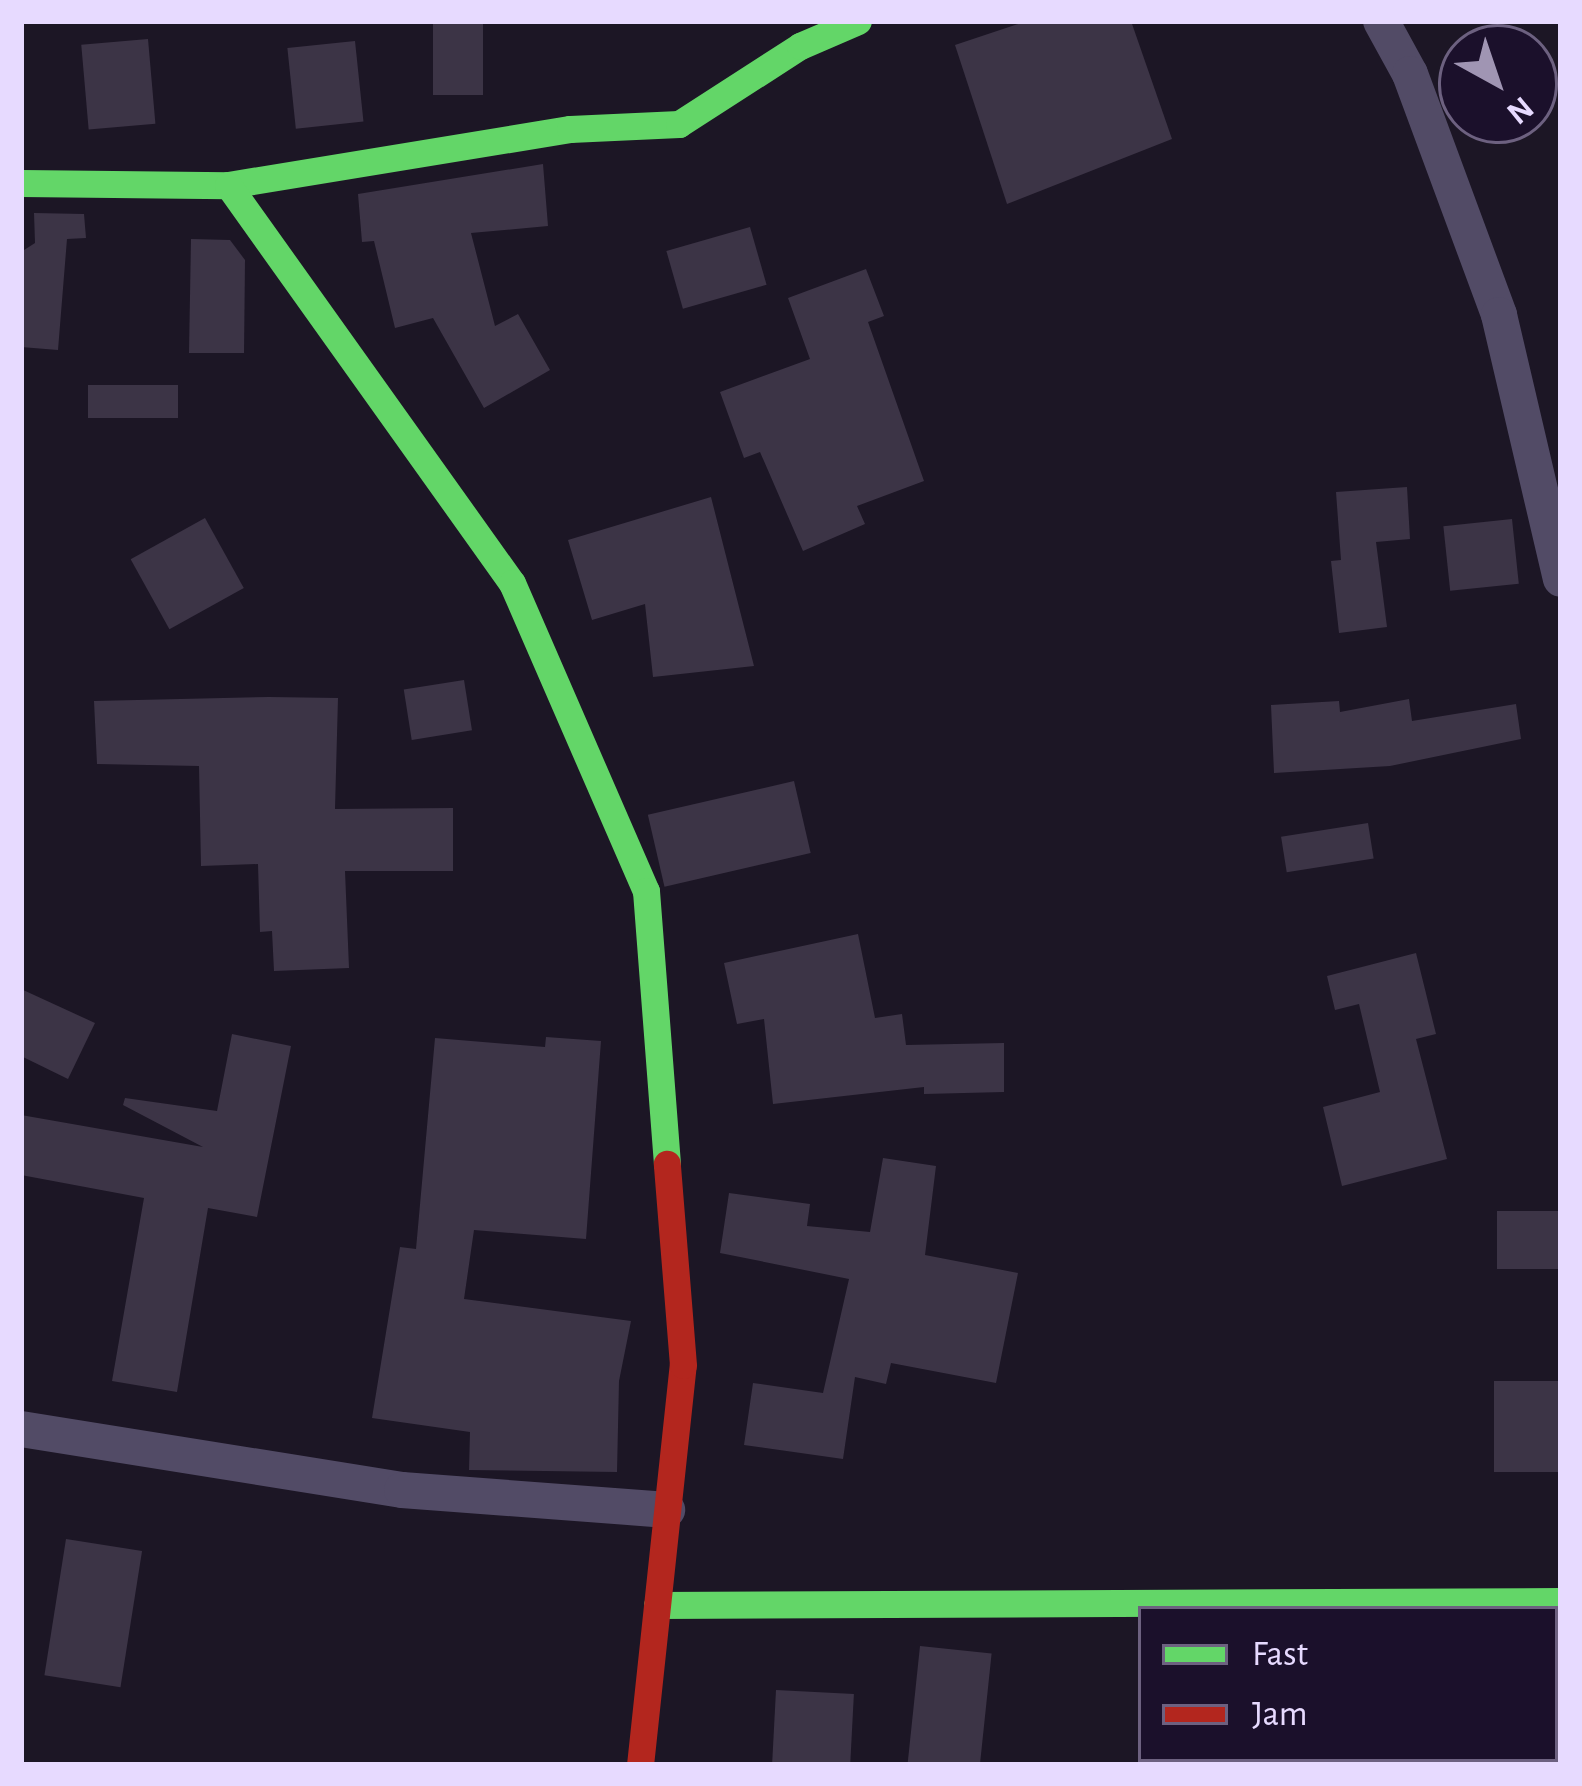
<!DOCTYPE html>
<style>
body{margin:0}
#map{position:relative;width:1582px;height:1786px;overflow:hidden;background:#1c1625;font-family:"Alegreya Sans",sans-serif}
div>[style]{position:absolute}
.building>*{inset:0;background:#3c3446;transform-origin:0 0}
.street>*{height:36px;margin:-18px;padding:0 18px;transform-origin:18px;border-radius:18px;background:#524b66}
.fast>*{height:27px;margin:-13.5px;padding:0 13.5px;transform-origin:13.5px;border-radius:13.5px;background:#63d668}
.jam>*{height:27px;margin:-13.5px;padding:0 13.5px;transform-origin:13.5px;border-radius:13.5px;background:#b3261e}
span{translate:-50% -50%;white-space:nowrap;text-align:center;line-height:1.15;-webkit-text-stroke:12px #1b102b;paint-order:stroke}
.frame{position:absolute;inset:0;border:24px solid #e7daff;pointer-events:none}
.legend{position:absolute;left:1138px;top:1606px;width:420px;height:156px;box-sizing:border-box;background:#1b102b;border:3px solid #6d6180;margin:0;padding:15px 21px;list-style:none;font-size:36px;color:#e7daff}
.legend li{display:flex;align-items:center;gap:24px;height:60px}
.legend b{width:60px;border:3px solid #6d6180}
.north{position:absolute;left:1438px;top:24px;width:120px;height:120px;box-sizing:border-box;background:#1b102b;border:3px solid #6d6180;border-radius:50%;rotate:140deg;font-size:33px;font-weight:700;line-height:48px;text-align:center;color:#e7daff}
.north::after{content:'';display:block;margin:auto;width:42px;height:54px;background:#a095b3;clip-path:polygon(50% 0,100% 100%,50% 72%,0 100%)}
</style>
<div id="map">
<div class="building">
<div style="left:433px;top:21px;width:50px;height:74px"></div>
<div style="clip-path:polygon(1027px 21px,1131px 21px,1172px 139px,1007px 204px,955px 45px)"></div>
<div style="left:148px;top:39px;width:85px;height:67px;rotate:85deg"></div>
<div style="left:355px;top:41px;width:81px;height:68px;rotate:84deg"></div>
<div style="clip-path:polygon(543px 164px,548px 226px,471px 233px,495px 326px,518px 314px,550px 370px,484px 408px,433px 318px,395px 328px,374px 241px,362px 242px,358px 194px)"></div>
<div style="clip-path:polygon(34px 213px,84px 214px,86px 238px,67px 239px,58px 350px,21px 347px,21px 252px,35px 243px)"></div>
<div style="left:750px;top:227px;width:60px;height:87px;rotate:74deg"></div>
<div style="clip-path:polygon(191px 239px,230px 240px,245px 260px,244px 353px,189px 353px)"></div>
<div style="clip-path:polygon(866px 269px,884px 316px,868px 322px,924px 481px,857px 506px,865px 524px,803px 551px,760px 452px,744px 458px,720px 392px,810px 359px,788px 298px)"></div>
<div style="left:88px;top:385px;width:90px;height:33px"></div>
<div style="clip-path:polygon(1407px 487px,1410px 539px,1376px 542px,1387px 627px,1339px 633px,1331px 561px,1341px 560px,1336px 492px)"></div>
<div style="clip-path:polygon(711px 497px,754px 666px,653px 677px,645px 604px,592px 620px,568px 540px)"></div>
<div style="left:205px;top:518px;width:80px;height:85px;rotate:61deg"></div>
<div style="left:1512px;top:519px;width:65px;height:69px;rotate:84deg"></div>
<div style="left:464px;top:680px;width:51px;height:61px;rotate:81deg"></div>
<div style="clip-path:polygon(269px 697px,338px 698px,335px 809px,453px 808px,453px 871px,345px 871px,349px 968px,274px 971px,272px 931px,260px 932px,258px 864px,201px 866px,199px 766px,97px 764px,94px 701px)"></div>
<div style="clip-path:polygon(1409px 699px,1412px 721px,1516px 704px,1521px 739px,1390px 766px,1274px 773px,1271px 705px,1339px 701px,1340px 712px)"></div>
<div style="left:794px;top:781px;width:74px;height:150px;rotate:77deg"></div>
<div style="left:1368px;top:823px;width:36px;height:88px;rotate:81deg"></div>
<div style="clip-path:polygon(858px 934px,875px 1018px,902px 1014px,906px 1045px,1004px 1043px,1004px 1092px,924px 1094px,924px 1087px,773px 1104px,764px 1019px,737px 1024px,724px 963px)"></div>
<div style="clip-path:polygon(1416px 953px,1436px 1034px,1416px 1039px,1447px 1159px,1342px 1186px,1323px 1107px,1380px 1092px,1359px 1004px,1335px 1010px,1327px 976px)"></div>
<div style="clip-path:polygon(21px 989px,95px 1023px,68px 1079px,21px 1056px)"></div>
<div style="clip-path:polygon(232px 1034px,291px 1046px,257px 1217px,208px 1208px,177px 1392px,112px 1381px,144px 1198px,21px 1175px,21px 1115px,203px 1147px,123px 1105px,125px 1098px,217px 1111px)"></div>
<div style="clip-path:polygon(546px 1037px,601px 1041px,586px 1239px,474px 1230px,464px 1299px,631px 1321px,619px 1381px,617px 1472px,469px 1470px,470px 1432px,372px 1418px,400px 1247px,416px 1249px,435px 1038px,545px 1047px)"></div>
<div style="clip-path:polygon(883px 1158px,936px 1166px,925px 1255px,1018px 1273px,996px 1383px,891px 1363px,886px 1384px,855px 1377px,843px 1459px,744px 1445px,753px 1383px,823px 1393px,849px 1279px,720px 1253px,729px 1193px,810px 1204px,807px 1226px,870px 1232px)"></div>
<div style="left:1561px;top:1211px;width:58px;height:64px;rotate:90deg"></div>
<div style="left:1561px;top:1381px;width:91px;height:67px;rotate:90deg"></div>
<div style="left:66px;top:1539px;width:77px;height:138px;rotate:9deg"></div>
<div style="left:920px;top:1646px;width:72px;height:120px;rotate:6deg"></div>
<div style="left:776px;top:1690px;width:78px;height:75px;rotate:3deg"></div>
</div>
<div class="street">
<div style="left:1381px;top:21px;width:60px;rotate:61.3deg"></div>
<div style="left:1410px;top:74px;width:257px;rotate:69.7deg"></div>
<div style="left:1499px;top:315px;width:271px;rotate:76.8deg"></div>
<div style="left:21px;top:1429px;width:386px;rotate:9.1deg"></div>
<div style="left:402px;top:1490px;width:266px;rotate:4.3deg"></div>
</div>
<div class="fast">
<div style="left:21px;top:183px;width:207px;rotate:0.6deg"></div>
<div style="left:228px;top:185px;width:347px;rotate:-9.3deg"></div>
<div style="left:570px;top:129px;width:109px;rotate:-2.6deg"></div>
<div style="left:679px;top:124px;width:144px;rotate:-32.8deg"></div>
<div style="left:800px;top:46px;width:63px;rotate:-23.3deg"></div>
<div style="left:228px;top:185px;width:489px;rotate:54.5deg"></div>
<div style="left:512px;top:583px;width:336px;rotate:66.5deg"></div>
<div style="left:646px;top:891px;width:274px;rotate:85.6deg"></div>
<div style="left:657px;top:1605px;width:904px;rotate:-0.25deg"></div>
</div>
<div class="jam">
<div style="left:640px;top:1765px;width:402px;rotate:-83.9deg"></div>
<div style="left:683px;top:1365px;width:202px;rotate:-94.6deg"></div>
</div>
<div class="frame"></div>
<ul class="legend">
<li><b style="height:15px;background:#63d668"></b>Fast</li>
<li><b style="height:15px;background:#b3261e"></b>Jam</li>
</ul>
<div class="north">N</div>
</div>
